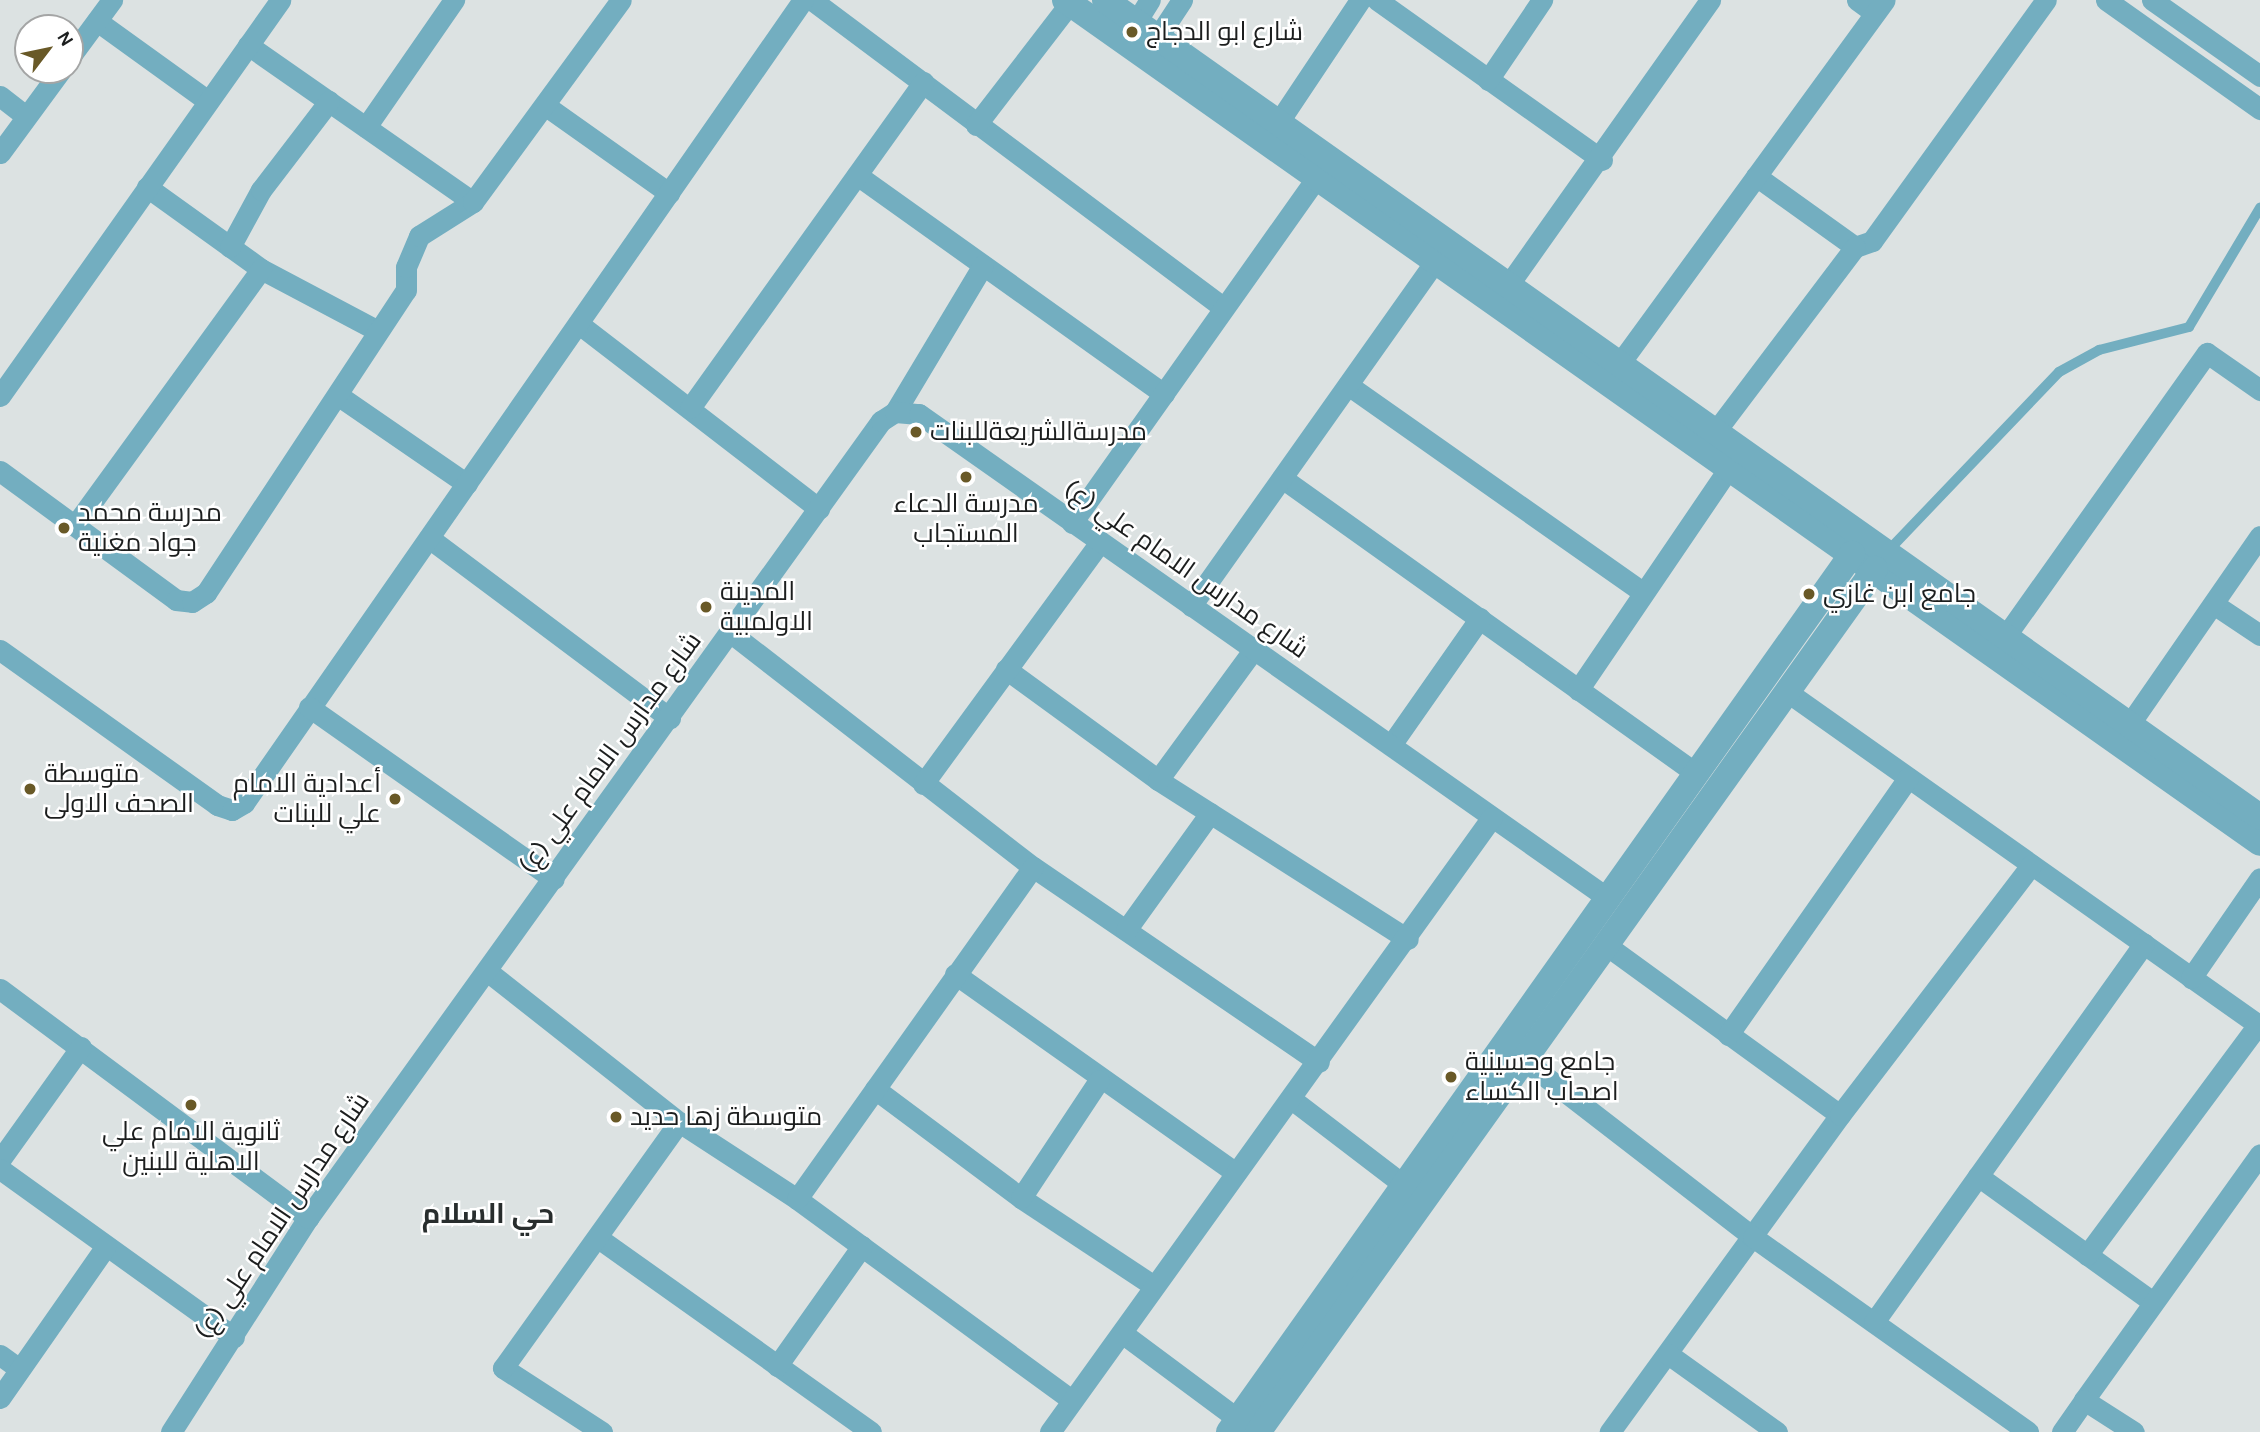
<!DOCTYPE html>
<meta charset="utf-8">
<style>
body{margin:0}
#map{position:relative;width:2260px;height:1432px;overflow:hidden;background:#dce2e2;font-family:Karla,Cairo,sans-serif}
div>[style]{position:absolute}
.service>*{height:10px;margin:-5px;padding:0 5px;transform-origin:5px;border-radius:5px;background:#73aec0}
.minor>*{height:21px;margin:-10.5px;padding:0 10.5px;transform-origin:10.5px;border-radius:10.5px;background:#73aec0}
.tertiary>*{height:26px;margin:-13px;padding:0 13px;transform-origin:13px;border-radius:13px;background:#73aec0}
.dots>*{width:19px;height:19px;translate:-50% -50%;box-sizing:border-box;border:4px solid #fff;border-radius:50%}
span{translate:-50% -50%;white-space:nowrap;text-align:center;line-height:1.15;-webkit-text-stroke:5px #fff;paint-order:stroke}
.poi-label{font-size:26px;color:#1c1e1e}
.left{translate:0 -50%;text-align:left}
.right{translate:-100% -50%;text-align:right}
.street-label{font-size:26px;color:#1c1e1e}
.neighbourhood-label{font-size:28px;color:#282d2d;font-weight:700}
.north{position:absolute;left:14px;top:14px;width:70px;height:70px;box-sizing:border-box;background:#fff;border:2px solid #a4a5a5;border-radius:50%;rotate:58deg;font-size:19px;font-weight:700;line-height:28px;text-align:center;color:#1c1e1e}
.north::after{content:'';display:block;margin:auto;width:24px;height:32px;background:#695927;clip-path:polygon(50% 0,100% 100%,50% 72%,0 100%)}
</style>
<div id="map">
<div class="service">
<div style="left:1887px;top:552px;width:249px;rotate:-46.3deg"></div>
<div style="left:2059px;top:372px;width:46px;rotate:-28.8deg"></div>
<div style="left:2099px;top:350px;width:93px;rotate:-14.3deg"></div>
<div style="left:2189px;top:327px;width:139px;rotate:-59.2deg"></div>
</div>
<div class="minor">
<div style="left:812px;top:0;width:514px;rotate:36.78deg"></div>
<div style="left:1377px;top:0;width:276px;rotate:35.4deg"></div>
<div style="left:1857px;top:0;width:22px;rotate:36deg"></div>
<div style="left:2106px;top:0;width:189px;rotate:35.3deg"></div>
<div style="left:2152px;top:0;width:132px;rotate:35.1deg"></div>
<div style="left:97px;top:21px;width:137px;rotate:35.8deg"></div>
<div style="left:1136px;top:22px;width:26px;rotate:-58deg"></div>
<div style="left:1159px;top:35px;width:42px;rotate:-56.7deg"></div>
<div style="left:248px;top:45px;width:274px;rotate:34.9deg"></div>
<div style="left:70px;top:57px;width:71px;rotate:-53.6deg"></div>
<div style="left:1488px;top:80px;width:97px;rotate:-56deg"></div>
<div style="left:0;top:96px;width:33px;rotate:38deg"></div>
<div style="left:546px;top:106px;width:151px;rotate:35.3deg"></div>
<div style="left:1278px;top:123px;width:148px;rotate:-56.3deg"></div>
<div style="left:976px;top:125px;width:154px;rotate:-52.4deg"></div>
<div style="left:366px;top:127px;width:155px;rotate:-55.3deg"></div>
<div style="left:0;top:153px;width:103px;rotate:-53.7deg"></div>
<div style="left:857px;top:175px;width:377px;rotate:35.5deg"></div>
<div style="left:1756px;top:176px;width:122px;rotate:35.6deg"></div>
<div style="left:1855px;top:247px;width:18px;rotate:-19deg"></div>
<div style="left:1872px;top:241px;width:297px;rotate:-54.2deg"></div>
<div style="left:147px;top:187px;width:140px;rotate:35.7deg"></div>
<div style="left:261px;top:269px;width:132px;rotate:27.9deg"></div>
<div style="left:230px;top:247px;width:65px;rotate:-61.5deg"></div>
<div style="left:261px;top:190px;width:112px;rotate:-52.6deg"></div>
<div style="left:1509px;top:284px;width:348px;rotate:-54.7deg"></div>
<div style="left:579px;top:324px;width:303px;rotate:37.6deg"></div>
<div style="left:1620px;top:363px;width:449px;rotate:-53.9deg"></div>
<div style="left:1348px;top:385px;width:360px;rotate:35.1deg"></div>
<div style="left:0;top:396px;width:485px;rotate:-54.7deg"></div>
<div style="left:339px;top:396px;width:155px;rotate:34.5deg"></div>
<div style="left:690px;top:408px;width:401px;rotate:-54.4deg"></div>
<div style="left:895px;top:412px;width:171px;rotate:-59.1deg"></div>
<div style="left:1715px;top:432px;width:232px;rotate:-52.9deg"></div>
<div style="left:0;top:471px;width:218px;rotate:36.2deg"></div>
<div style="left:176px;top:600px;width:16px;rotate:7deg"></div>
<div style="left:192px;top:602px;width:17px;rotate:-33deg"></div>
<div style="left:206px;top:593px;width:363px;rotate:-56.6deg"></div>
<div style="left:406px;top:290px;width:23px;rotate:-90deg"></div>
<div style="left:406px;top:267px;width:34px;rotate:-67deg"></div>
<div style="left:419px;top:236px;width:64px;rotate:-32.2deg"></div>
<div style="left:473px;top:202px;width:250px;rotate:-53.8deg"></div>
<div style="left:1282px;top:478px;width:510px;rotate:35.5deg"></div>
<div style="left:1072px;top:523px;width:424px;rotate:-54.7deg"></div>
<div style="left:76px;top:524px;width:315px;rotate:-54deg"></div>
<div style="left:429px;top:538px;width:301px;rotate:36.8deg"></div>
<div style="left:2215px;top:605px;width:54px;rotate:33.7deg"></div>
<div style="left:1191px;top:606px;width:424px;rotate:-54.7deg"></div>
<div style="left:731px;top:633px;width:382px;rotate:37.8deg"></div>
<div style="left:1033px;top:867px;width:346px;rotate:34.3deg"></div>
<div style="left:2007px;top:634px;width:345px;rotate:-54.6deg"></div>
<div style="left:2207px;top:353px;width:65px;rotate:34.9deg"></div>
<div style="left:0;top:650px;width:267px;rotate:35.5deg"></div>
<div style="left:217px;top:805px;width:16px;rotate:18deg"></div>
<div style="left:232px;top:810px;width:14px;rotate:-30deg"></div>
<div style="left:244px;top:803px;width:978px;rotate:-55.16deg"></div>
<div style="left:1006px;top:669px;width:188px;rotate:36.1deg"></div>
<div style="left:1158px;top:780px;width:296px;rotate:32.5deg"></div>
<div style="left:1578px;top:690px;width:268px;rotate:-55.8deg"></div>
<div style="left:1786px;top:691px;width:580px;rotate:35.25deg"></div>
<div style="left:309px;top:707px;width:299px;rotate:35.1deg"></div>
<div style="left:2131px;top:722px;width:226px;rotate:-55.3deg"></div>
<div style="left:1391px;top:745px;width:155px;rotate:-55deg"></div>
<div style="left:1158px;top:780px;width:161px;rotate:-53.8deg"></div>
<div style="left:923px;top:784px;width:300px;rotate:-53.8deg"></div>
<div style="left:1126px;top:930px;width:144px;rotate:-54.3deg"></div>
<div style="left:1606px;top:945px;width:289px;rotate:36deg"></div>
<div style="left:1840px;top:1115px;width:392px;rotate:126deg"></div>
<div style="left:487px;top:971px;width:244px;rotate:38.2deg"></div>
<div style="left:679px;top:1122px;width:141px;rotate:33.1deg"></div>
<div style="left:797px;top:1199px;width:341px;rotate:36.2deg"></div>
<div style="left:955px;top:974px;width:344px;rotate:35.3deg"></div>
<div style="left:2191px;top:978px;width:121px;rotate:-55.4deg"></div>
<div style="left:0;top:989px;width:384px;rotate:36.6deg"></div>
<div style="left:1728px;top:1035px;width:314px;rotate:-55deg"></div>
<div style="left:1524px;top:1060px;width:289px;rotate:37.7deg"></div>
<div style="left:1753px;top:1237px;width:337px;rotate:35.3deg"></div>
<div style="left:875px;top:1089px;width:182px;rotate:36.7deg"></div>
<div style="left:1021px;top:1198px;width:159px;rotate:33.5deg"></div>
<div style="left:1294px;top:1101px;width:140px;rotate:37.4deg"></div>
<div style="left:1840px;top:1115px;width:315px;rotate:-52.6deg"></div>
<div style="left:0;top:1160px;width:139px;rotate:-54.4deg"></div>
<div style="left:0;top:1169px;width:288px;rotate:35.7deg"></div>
<div style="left:1978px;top:1176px;width:213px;rotate:35.8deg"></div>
<div style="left:1021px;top:1198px;width:141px;rotate:-56.5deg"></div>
<div style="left:797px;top:1199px;width:407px;rotate:-54.6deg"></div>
<div style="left:601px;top:1240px;width:331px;rotate:35.4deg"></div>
<div style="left:2087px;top:1255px;width:287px;rotate:-53.4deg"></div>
<div style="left:1874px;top:1322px;width:465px;rotate:-54.5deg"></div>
<div style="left:1122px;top:1333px;width:144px;rotate:36.6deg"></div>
<div style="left:1668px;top:1354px;width:134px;rotate:35.6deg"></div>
<div style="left:0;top:1355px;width:24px;rotate:36deg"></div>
<div style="left:777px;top:1366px;width:147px;rotate:-54.7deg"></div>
<div style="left:0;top:1398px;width:185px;rotate:-55.1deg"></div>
<div style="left:2084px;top:1400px;width:302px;rotate:-54.4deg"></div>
<div style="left:171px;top:1432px;width:254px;rotate:-57.4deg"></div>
<div style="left:308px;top:1218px;width:982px;rotate:-54.29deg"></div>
<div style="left:881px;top:421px;width:17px;rotate:-33deg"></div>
<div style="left:895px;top:412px;width:24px;rotate:5deg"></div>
<div style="left:919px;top:414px;width:843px;rotate:35.1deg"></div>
<div style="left:602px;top:1432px;width:118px;rotate:-147.1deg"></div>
<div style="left:503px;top:1368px;width:302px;rotate:-54.4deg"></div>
<div style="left:1050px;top:1432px;width:757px;rotate:-54.3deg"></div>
<div style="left:2062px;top:1432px;width:39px;rotate:-55deg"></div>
<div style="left:2084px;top:1400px;width:59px;rotate:32.6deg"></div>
</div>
<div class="tertiary">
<div style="left:1065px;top:0;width:1462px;rotate:35.2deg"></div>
<div style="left:1105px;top:0;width:1415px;rotate:35.27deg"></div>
<div style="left:1229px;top:1432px;width:1077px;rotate:-54.64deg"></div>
<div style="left:1258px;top:1432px;width:1061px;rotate:-54.44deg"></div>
</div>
<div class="dots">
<div style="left:1132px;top:32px;background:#695927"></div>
<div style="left:916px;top:432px;background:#695927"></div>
<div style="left:966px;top:477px;background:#695927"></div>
<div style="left:64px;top:528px;background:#695927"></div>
<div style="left:1809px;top:594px;background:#695927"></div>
<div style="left:706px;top:607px;background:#695927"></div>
<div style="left:30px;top:789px;background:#695927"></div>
<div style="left:395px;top:799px;background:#695927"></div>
<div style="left:1451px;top:1077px;background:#695927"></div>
<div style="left:191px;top:1105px;background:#695927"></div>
<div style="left:616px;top:1117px;background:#695927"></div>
</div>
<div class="poi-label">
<span class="left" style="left:1146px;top:32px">شارع ابو الدجاج</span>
<span class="left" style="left:930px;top:432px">مدرسةالشريعةللبنات</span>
<span style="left:966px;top:519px">مدرسة الدعاء<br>المستجاب</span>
<span class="left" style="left:78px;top:528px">مدرسة محمد<br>جواد مغنية</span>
<span class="left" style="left:720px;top:607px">المدينة<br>الاولمبية</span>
<span class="left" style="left:1823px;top:594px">جامع ابن غازي</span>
<span class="left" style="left:44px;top:789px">متوسطة<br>الصحف الاولى</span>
<span class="right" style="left:381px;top:799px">أعدادية الامام<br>علي للبنات</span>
<span class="left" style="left:1465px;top:1077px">جامع وحسينية<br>اصحاب الكساء</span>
<span class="left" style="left:630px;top:1117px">متوسطة زها حديد</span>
<span style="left:191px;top:1147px">ثانوية الامام علي<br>الاهلية للبنين</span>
</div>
<div class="street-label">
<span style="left:1186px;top:569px;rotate:35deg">شارع مدارس الامام علي (ع)</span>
<span style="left:610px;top:753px;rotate:-54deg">شارع مدارس الامام علي (ع)</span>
<span style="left:282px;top:1216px;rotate:-56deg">شارع مدارس الامام علي (ع)</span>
</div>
<div class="neighbourhood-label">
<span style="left:488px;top:1214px">حي السلام</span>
</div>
<div class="north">N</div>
</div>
